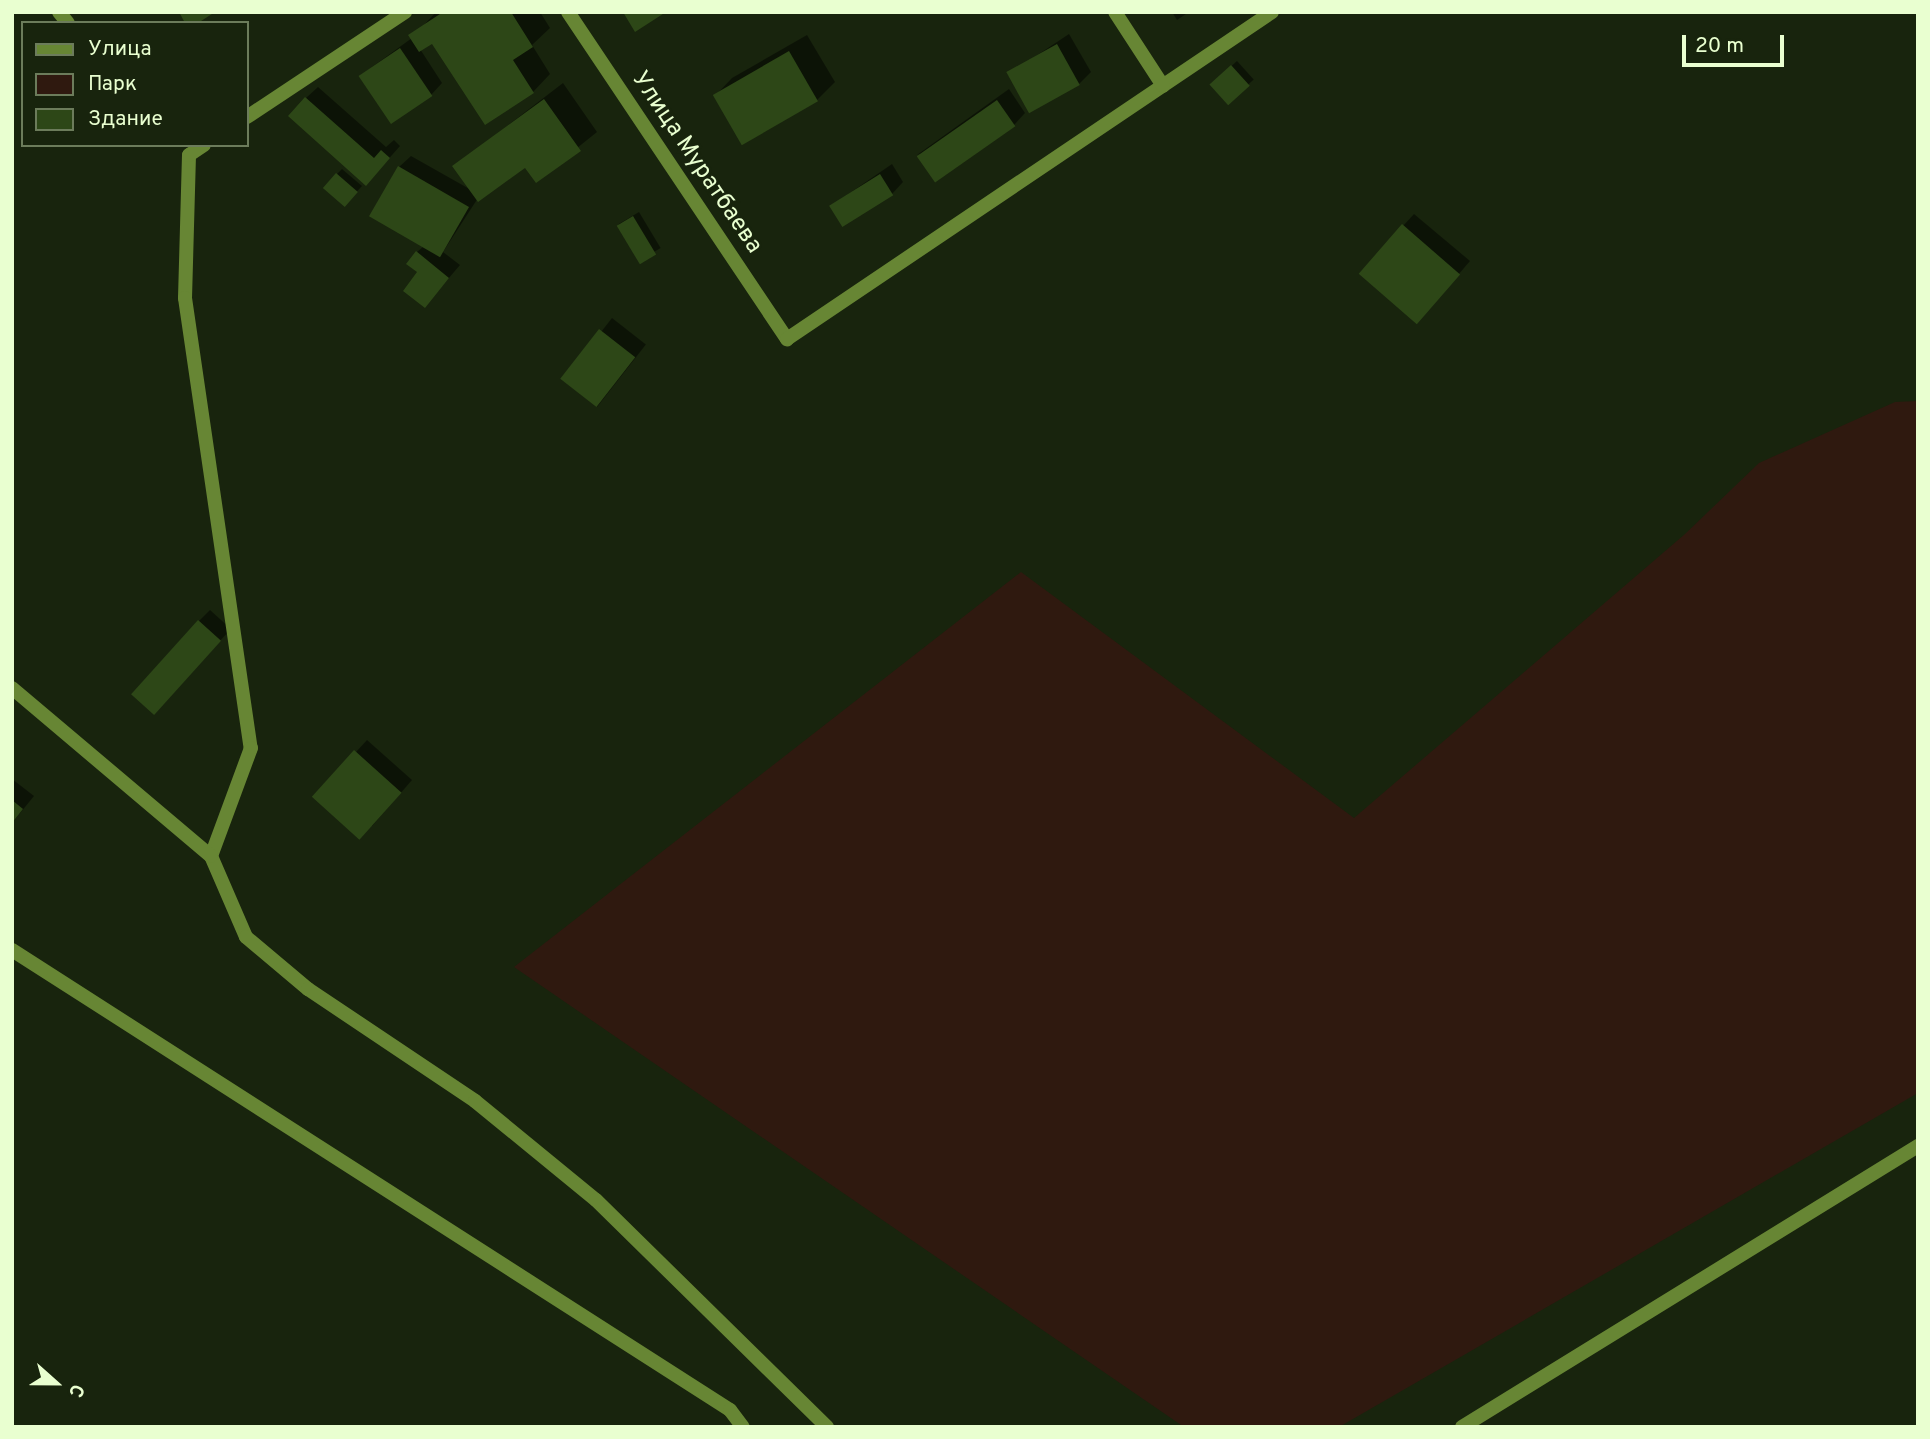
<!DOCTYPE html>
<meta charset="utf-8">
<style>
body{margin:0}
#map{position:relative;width:1930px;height:1439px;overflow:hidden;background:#18240d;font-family:Overpass,sans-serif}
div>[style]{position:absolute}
.green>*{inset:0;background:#2f190f}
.shadow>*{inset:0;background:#0007;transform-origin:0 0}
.building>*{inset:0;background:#2d4717;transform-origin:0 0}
.minor>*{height:14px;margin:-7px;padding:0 7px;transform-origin:7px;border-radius:7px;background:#678634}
.tertiary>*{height:14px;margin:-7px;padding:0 7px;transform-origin:7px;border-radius:7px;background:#678634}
span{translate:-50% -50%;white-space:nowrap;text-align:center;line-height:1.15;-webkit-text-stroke:5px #18240d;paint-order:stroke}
.street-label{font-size:24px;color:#e9ffd0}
.frame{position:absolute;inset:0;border:14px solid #e9ffd0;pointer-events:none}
.legend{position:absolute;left:21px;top:21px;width:228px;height:126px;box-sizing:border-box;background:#18240d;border:2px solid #6c7c5b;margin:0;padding:9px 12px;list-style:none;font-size:21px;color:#e9ffd0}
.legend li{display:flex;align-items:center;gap:14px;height:35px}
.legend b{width:35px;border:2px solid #6c7c5b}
.north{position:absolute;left:21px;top:1348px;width:70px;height:70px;-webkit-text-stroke:5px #18240d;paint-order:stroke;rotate:111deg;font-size:19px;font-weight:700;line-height:28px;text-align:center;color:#e9ffd0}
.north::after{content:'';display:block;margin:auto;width:24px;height:32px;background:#e9ffd0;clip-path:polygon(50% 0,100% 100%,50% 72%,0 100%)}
.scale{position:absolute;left:1682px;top:35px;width:102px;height:32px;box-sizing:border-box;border:4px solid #e9ffd0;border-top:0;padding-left:9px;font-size:21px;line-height:24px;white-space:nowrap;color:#e9ffd0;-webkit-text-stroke:5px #18240d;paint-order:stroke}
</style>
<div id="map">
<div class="green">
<div style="clip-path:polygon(1918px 401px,1918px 1093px,1339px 1427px,1184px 1427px,514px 967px,1021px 572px,1354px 818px,1685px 534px,1759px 463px,1895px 402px)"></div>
</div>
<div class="shadow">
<div style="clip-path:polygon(436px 12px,540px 12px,550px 28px,532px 45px,550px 74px,533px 92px,433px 41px,420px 49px,442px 83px,431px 95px,361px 75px,412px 38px)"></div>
<div style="clip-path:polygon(1172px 12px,1189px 12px,1177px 20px)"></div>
<div style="clip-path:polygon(1069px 34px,1091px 72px,1079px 84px,1009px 74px)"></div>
<div style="clip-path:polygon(807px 35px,835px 82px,817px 100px,715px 96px,732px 78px)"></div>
<div style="left:1237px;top:61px;width:25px;height:35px;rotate:48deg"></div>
<div style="clip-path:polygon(563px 83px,597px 132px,536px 181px,526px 166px,478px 198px,443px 252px,460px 265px,425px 306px,417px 252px,424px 246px,399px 167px,411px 156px,473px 191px,455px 166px)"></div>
<div style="clip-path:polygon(318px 87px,386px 147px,394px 140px,400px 146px,377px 172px,306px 98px)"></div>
<div style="clip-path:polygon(1009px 89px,1025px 113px,1014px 125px,917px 155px)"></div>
<div style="clip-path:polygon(892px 164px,903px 182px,892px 194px,831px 206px)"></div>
<div style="clip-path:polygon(342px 169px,362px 186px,350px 199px,337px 174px)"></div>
<div style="left:639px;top:212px;width:42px;height:24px;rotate:59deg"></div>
<div style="clip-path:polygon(1414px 214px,1470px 261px,1428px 310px,1403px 226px)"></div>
<div style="left:612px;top:318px;width:43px;height:79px;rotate:38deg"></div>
<div style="clip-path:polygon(210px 610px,231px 629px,164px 701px,199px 621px)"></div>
<div style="clip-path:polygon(367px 740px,412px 780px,372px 826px,356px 752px)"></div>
<div style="clip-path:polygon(12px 779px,34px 796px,12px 823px)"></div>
</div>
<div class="building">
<div style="clip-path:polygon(179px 12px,215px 12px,198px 23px,185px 23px)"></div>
<div style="clip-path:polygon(443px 12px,511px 12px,533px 47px,513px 60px,534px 93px,485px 125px,432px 44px,419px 52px,408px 35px)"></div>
<div style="clip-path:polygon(623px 12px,666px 12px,635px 32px)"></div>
<div style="left:1057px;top:44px;width:47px;height:58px;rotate:61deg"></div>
<div style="left:400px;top:48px;width:58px;height:50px;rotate:56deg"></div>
<div style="left:789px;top:51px;width:58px;height:88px;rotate:60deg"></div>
<div style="left:1231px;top:65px;width:28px;height:29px;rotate:48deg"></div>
<div style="clip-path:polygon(305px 97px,374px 158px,381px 150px,390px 158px,366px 186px,288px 116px)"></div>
<div style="clip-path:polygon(544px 99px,581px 151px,536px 183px,525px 168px,478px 202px,452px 166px)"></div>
<div style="left:997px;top:100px;width:32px;height:98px;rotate:55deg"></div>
<div style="left:398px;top:166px;width:82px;height:58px;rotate:30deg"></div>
<div style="left:336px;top:173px;width:29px;height:20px;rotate:41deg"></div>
<div style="left:880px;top:174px;width:25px;height:60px;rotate:58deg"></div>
<div style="left:633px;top:216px;width:45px;height:19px;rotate:59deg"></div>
<div style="left:1402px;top:224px;width:77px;height:66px;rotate:41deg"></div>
<div style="clip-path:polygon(416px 251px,449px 278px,425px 308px,403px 291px,417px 272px,406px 264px)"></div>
<div style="left:599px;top:329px;width:46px;height:63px;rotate:38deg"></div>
<div style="left:198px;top:620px;width:31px;height:100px;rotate:42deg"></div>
<div style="left:354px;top:750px;width:64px;height:63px;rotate:42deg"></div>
<div style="clip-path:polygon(12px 800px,23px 809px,12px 823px)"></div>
</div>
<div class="minor">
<div style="left:59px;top:12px;width:14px;rotate:51deg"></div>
<div style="left:568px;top:12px;width:394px;rotate:56.2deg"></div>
<div style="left:787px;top:339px;width:585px;rotate:-33.99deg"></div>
<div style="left:1115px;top:12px;width:88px;rotate:57deg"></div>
<div style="left:247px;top:117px;width:190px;rotate:-33.6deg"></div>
<div style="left:189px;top:155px;width:143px;rotate:91.6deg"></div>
<div style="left:185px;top:298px;width:455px;rotate:81.7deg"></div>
<div style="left:251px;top:748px;width:115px;rotate:110.3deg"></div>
<div style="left:211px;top:856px;width:88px;rotate:66.6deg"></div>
<div style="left:246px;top:937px;width:81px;rotate:40deg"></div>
<div style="left:308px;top:989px;width:201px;rotate:33.8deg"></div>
<div style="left:475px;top:1101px;width:156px;rotate:39.3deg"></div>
<div style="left:596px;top:1200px;width:324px;rotate:44.5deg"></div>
<div style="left:189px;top:155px;width:18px;rotate:-34deg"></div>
<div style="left:12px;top:688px;width:260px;rotate:40.2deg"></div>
<div style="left:12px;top:950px;width:853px;rotate:32.65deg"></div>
<div style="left:730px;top:1410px;width:21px;rotate:53deg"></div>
</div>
<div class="tertiary">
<div style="left:1462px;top:1427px;width:536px;rotate:-31.64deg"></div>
</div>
<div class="street-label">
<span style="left:696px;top:163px;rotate:56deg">Улица Муратбаева</span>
</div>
<div class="frame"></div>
<ul class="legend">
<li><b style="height:9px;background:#678634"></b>Улица</li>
<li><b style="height:19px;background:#2f190f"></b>Парк</li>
<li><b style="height:19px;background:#2d4717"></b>Здание</li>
</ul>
<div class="north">С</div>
<div class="scale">20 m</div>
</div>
